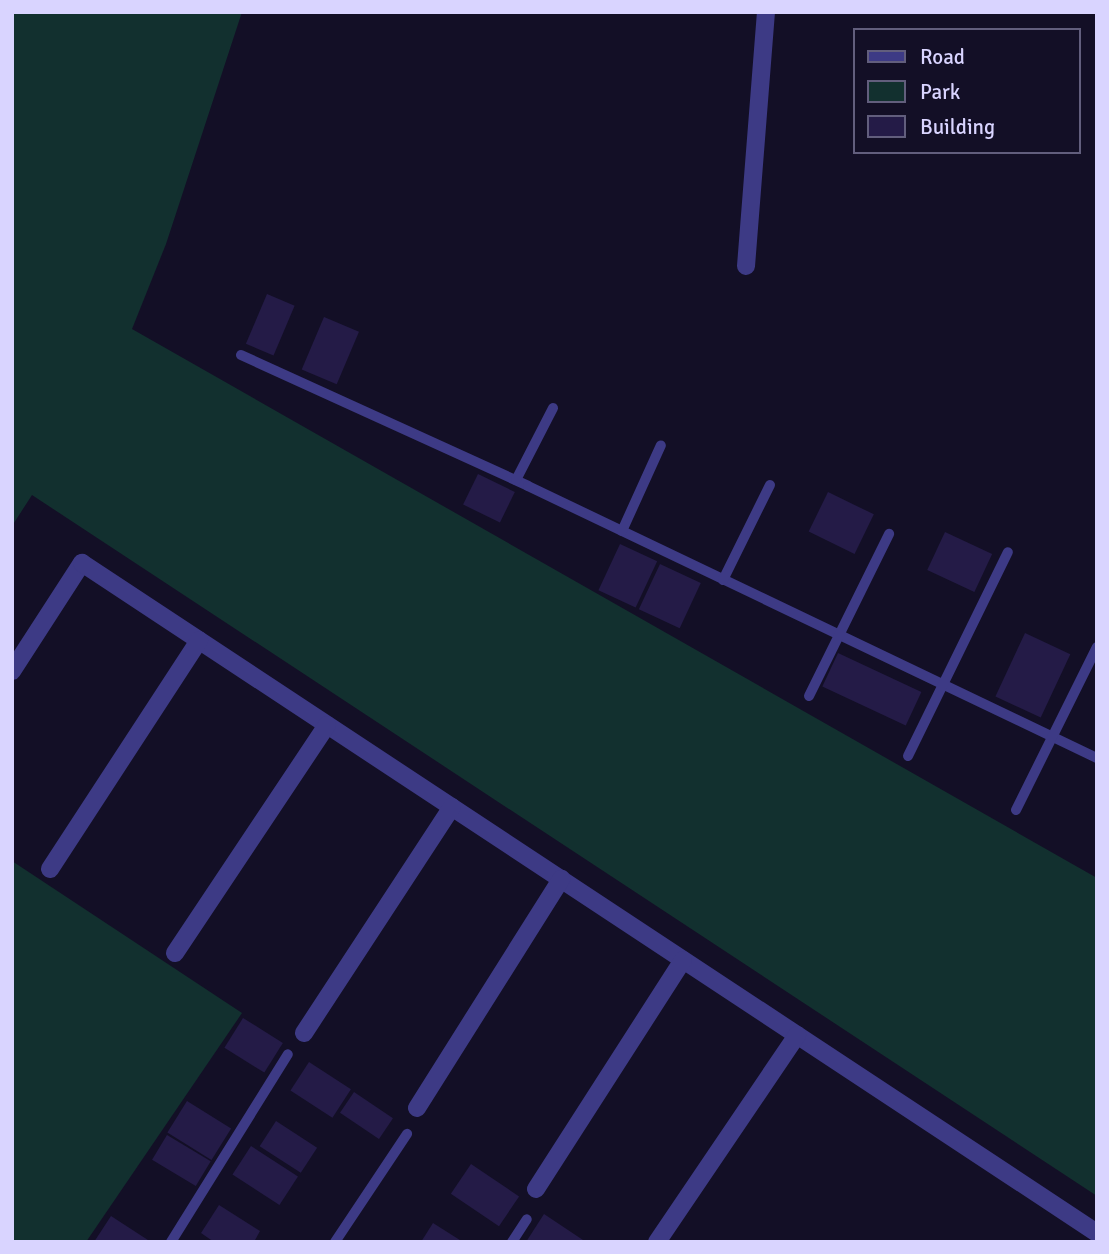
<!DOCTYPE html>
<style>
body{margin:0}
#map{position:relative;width:1109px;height:1254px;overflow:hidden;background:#130f26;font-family:Signika,sans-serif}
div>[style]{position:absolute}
.green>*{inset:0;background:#12302f}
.building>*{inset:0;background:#241b47;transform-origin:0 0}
.service>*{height:10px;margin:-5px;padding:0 5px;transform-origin:5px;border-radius:5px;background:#3d3a85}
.minor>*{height:18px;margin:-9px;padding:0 9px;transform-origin:9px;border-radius:9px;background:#3d3a85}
span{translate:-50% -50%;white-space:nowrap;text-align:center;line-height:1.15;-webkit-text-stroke:6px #130f26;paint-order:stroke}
.frame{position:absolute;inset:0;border:14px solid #d9d4ff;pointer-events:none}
.legend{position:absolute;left:853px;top:28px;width:228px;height:126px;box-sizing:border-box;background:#130f26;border:2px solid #625e7d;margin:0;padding:9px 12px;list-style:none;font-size:21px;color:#d9d4ff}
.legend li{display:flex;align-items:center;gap:14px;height:35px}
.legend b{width:35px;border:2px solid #625e7d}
</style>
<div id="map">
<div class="green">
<div style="clip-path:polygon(12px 12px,242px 12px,166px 244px,132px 329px,1097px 878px,1097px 1196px,32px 495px,12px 526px)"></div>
<div style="clip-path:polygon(12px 861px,242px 1013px,86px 1242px,12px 1242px)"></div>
</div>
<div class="building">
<div style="left:267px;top:294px;width:30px;height:54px;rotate:23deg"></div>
<div style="left:324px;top:317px;width:38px;height:57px;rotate:23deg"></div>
<div style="left:478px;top:474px;width:41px;height:34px;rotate:26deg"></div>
<div style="left:828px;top:492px;width:51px;height:44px;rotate:26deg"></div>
<div style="left:945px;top:532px;width:52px;height:42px;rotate:25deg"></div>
<div style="left:620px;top:544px;width:41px;height:51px;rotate:25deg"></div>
<div style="left:660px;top:564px;width:45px;height:50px;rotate:25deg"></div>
<div style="left:1025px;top:633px;width:50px;height:70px;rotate:25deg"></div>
<div style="left:838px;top:653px;width:92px;height:37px;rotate:25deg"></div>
<div style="left:243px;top:1018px;width:47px;height:35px;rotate:32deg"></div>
<div style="left:309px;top:1062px;width:50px;height:34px;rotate:33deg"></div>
<div style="left:354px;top:1092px;width:47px;height:25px;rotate:34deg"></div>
<div style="left:187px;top:1101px;width:52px;height:37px;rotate:32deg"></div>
<div style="left:276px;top:1121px;width:49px;height:30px;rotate:33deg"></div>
<div style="left:167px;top:1135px;width:51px;height:29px;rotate:31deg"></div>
<div style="left:251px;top:1146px;width:56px;height:34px;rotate:33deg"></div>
<div style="left:471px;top:1164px;width:58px;height:36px;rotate:34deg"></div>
<div style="clip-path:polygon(219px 1205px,260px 1231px,254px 1242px,214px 1242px,201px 1233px)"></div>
<div style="clip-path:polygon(544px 1214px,586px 1242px,526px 1242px)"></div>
<div style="clip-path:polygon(111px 1216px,151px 1242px,94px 1242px)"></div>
<div style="clip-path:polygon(433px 1223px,463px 1242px,421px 1242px)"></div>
</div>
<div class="service">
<div style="left:241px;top:355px;width:315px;rotate:24.5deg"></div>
<div style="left:528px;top:486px;width:631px;rotate:25.55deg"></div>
<div style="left:516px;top:480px;width:81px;rotate:-62.8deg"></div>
<div style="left:622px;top:531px;width:94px;rotate:-65.6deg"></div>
<div style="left:723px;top:580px;width:106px;rotate:-63.7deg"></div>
<div style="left:809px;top:696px;width:181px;rotate:-63.7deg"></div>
<div style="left:908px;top:756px;width:227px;rotate:-63.9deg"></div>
<div style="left:1016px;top:810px;width:182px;rotate:-63.6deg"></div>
<div style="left:171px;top:1242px;width:221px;rotate:-58.1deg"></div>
<div style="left:335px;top:1242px;width:130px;rotate:-56.3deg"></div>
<div style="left:512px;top:1242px;width:27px;rotate:-57deg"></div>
</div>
<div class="minor">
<div style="left:746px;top:266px;width:255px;rotate:-85.5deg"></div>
<div style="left:12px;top:671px;width:129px;rotate:-57.1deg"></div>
<div style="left:82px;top:563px;width:1216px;rotate:33.43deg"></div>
<div style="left:50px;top:869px;width:273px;rotate:-56.9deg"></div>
<div style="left:175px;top:953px;width:274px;rotate:-56.3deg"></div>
<div style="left:304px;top:1033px;width:270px;rotate:-56.8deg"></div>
<div style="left:417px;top:1108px;width:271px;rotate:-57.8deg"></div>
<div style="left:536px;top:1189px;width:272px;rotate:-57.3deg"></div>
<div style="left:657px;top:1242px;width:250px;rotate:-55.9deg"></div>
</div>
<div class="frame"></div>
<ul class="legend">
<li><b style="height:9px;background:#3d3a85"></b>Road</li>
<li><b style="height:19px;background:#12302f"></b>Park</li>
<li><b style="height:19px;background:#241b47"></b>Building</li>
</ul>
</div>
